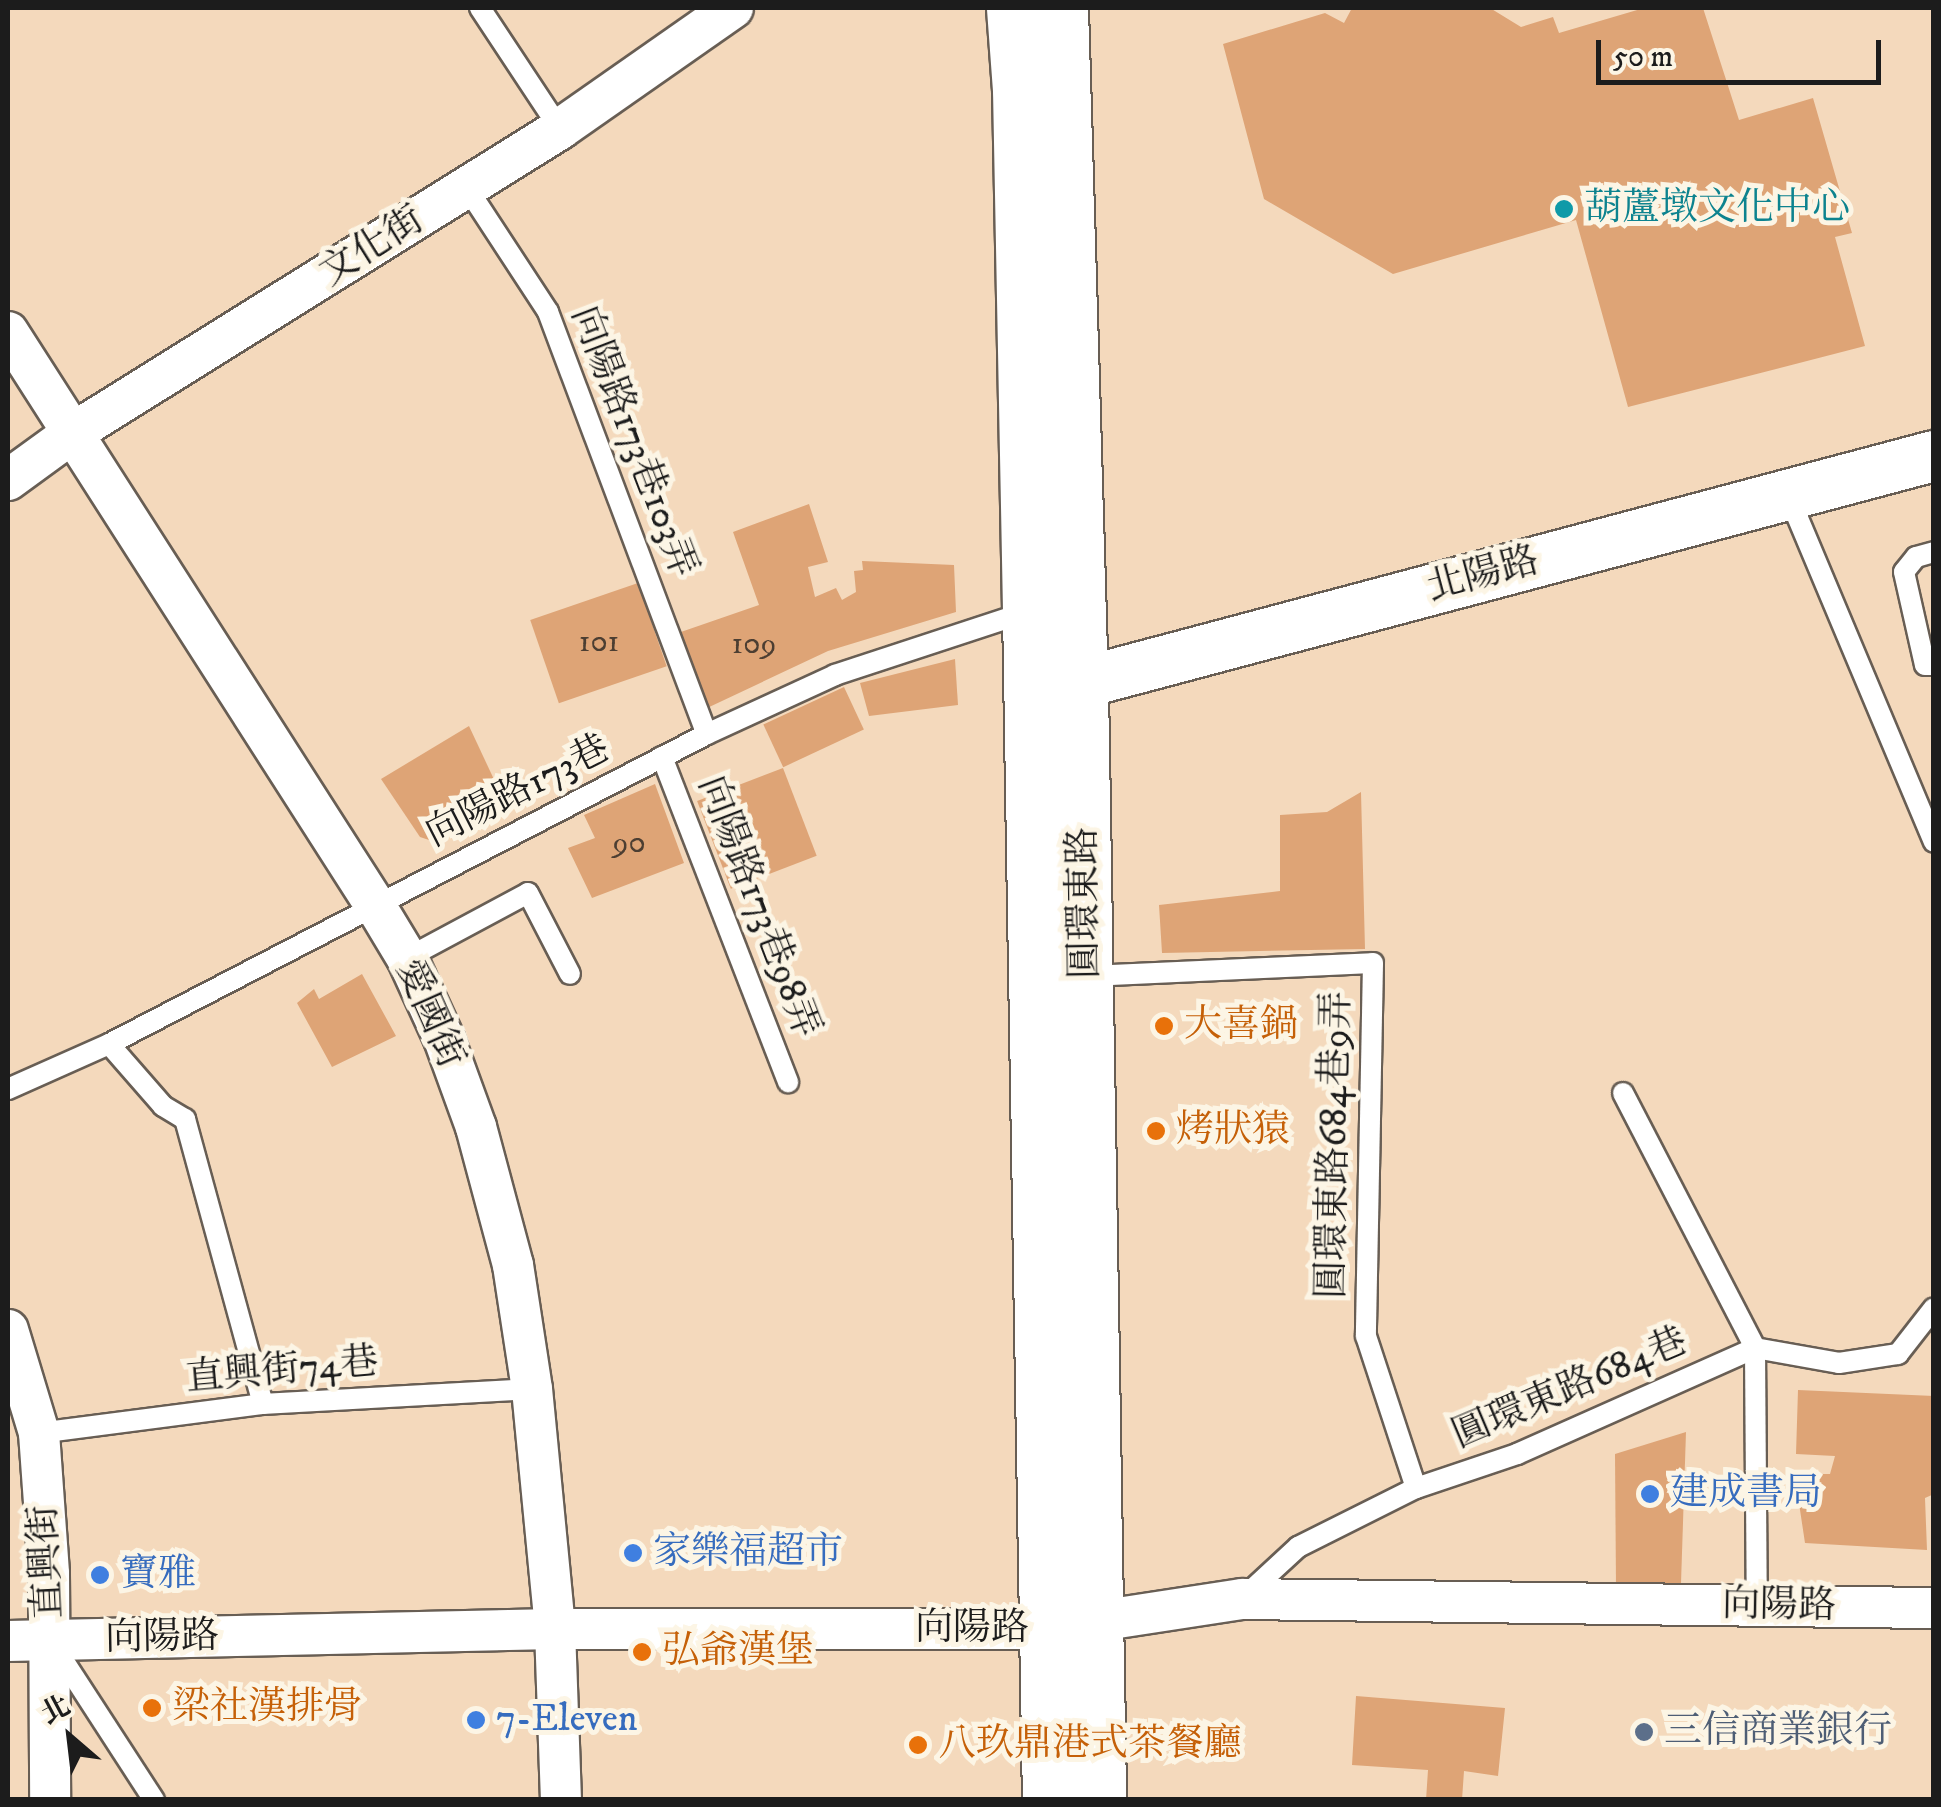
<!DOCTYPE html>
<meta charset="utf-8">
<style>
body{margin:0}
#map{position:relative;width:1941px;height:1807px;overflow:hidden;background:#f4d9bc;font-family:"IM FELL DW Pica","Noto Serif TC",serif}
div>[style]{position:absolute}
.building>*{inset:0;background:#dea476;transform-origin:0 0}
.roads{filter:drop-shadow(2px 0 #685e54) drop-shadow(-2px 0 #685e54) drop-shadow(0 2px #685e54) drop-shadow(0 -2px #685e54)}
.service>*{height:20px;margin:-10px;padding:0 10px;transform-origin:10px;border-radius:10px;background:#fff}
.minor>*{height:40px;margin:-20px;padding:0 20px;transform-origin:20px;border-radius:20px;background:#fff}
.tertiary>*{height:50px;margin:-25px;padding:0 25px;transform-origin:25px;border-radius:25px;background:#fff}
.primary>*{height:55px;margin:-27.5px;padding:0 27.5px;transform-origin:27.5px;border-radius:27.5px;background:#fff}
.dots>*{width:28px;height:28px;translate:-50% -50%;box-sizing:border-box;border:5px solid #fcf5e5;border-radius:50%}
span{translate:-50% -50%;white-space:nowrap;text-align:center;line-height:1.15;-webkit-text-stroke:10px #fcf5e5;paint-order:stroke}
.number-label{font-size:32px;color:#4c3e32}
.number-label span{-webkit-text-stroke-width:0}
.culture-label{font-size:38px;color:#0d838f}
.left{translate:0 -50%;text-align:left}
.street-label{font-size:38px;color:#1c1c1c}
.food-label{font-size:38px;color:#c56008}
.shop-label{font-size:38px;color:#366cbe}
.service-label{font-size:38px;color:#4e5e75}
.frame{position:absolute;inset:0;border:10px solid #1c1c1c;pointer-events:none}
.north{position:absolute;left:20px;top:1687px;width:100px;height:100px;-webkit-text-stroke:8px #fcf5e5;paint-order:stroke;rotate:332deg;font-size:28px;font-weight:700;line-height:40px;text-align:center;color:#1c1c1c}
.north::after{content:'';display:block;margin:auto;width:35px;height:45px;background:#1c1c1c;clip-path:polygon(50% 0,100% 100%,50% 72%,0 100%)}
.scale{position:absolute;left:1596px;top:40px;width:285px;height:45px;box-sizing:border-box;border:5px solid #1c1c1c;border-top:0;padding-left:12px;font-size:30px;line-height:35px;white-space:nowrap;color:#1c1c1c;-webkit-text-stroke:8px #fcf5e5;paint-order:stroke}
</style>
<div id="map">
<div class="building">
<div style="clip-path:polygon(1352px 8px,1490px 8px,1521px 27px,1553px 17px,1559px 33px,1644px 8px,1703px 8px,1739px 120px,1813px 98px,1852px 233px,1835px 237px,1865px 346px,1628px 407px,1576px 220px,1393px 274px,1264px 199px,1223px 44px,1325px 13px,1344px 23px)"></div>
<div style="clip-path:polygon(809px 504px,828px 562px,808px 567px,815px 597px,836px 588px,842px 600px,856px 592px,854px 571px,863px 570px,862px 561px,954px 565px,956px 612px,828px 651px,705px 709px,678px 633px,759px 605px,733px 532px)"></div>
<div style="left:638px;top:583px;width:88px;height:114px;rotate:71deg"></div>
<div style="clip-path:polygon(955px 659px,958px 705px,869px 716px,860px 683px)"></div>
<div style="left:844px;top:687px;width:47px;height:89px;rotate:65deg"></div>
<div style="clip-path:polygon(469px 726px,505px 803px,450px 837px,435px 842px,420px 837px,381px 779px)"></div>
<div style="left:783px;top:768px;width:94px;height:92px;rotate:69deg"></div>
<div style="clip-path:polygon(655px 784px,684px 863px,592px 898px,568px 848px,595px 838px,584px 815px)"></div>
<div style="clip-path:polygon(1361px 792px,1365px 949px,1162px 953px,1159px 905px,1280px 891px,1280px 815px,1327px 812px)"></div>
<div style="clip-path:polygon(362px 974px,396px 1036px,332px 1067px,297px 1003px,314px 989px,319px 999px)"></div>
<div style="clip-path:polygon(1798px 1390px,1934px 1396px,1934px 1494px,1925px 1498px,1927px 1550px,1805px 1543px,1797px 1490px,1804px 1474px,1830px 1474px,1835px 1456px,1796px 1454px)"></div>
<div style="clip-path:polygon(1686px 1432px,1681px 1583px,1616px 1586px,1615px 1454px)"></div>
<div style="clip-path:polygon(1356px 1696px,1505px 1708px,1498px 1776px,1464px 1771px,1462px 1800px,1426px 1800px,1428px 1770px,1352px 1765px)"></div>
</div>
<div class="roads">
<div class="service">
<div style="left:480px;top:8px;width:145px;rotate:56.5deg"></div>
<div style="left:467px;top:188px;width:148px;rotate:56.8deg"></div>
<div style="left:548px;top:312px;width:451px;rotate:69.4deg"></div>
<div style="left:1789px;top:497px;width:374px;rotate:67.2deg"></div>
<div style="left:1934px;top:552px;width:19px;rotate:164deg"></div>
<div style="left:1916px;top:557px;width:19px;rotate:129deg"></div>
<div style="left:1904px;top:572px;width:95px;rotate:77.3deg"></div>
<div style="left:1925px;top:665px;width:9px"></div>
<div style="left:662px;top:757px;width:349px;rotate:68.8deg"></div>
<div style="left:407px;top:958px;width:137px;rotate:-28.2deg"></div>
<div style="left:528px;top:893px;width:91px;rotate:62.6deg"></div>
<div style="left:1088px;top:976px;width:285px;rotate:-2.6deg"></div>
<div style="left:1373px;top:963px;width:373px;rotate:91.1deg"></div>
<div style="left:1366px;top:1336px;width:160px;rotate:71.8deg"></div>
<div style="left:109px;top:1044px;width:82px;rotate:48.9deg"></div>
<div style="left:163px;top:1106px;width:26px;rotate:31deg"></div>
<div style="left:185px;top:1119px;width:295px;rotate:74.7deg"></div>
<div style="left:8px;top:1089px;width:111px;rotate:-24deg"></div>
<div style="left:109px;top:1044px;width:674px;rotate:-27.4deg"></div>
<div style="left:707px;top:734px;width:141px;rotate:-24.7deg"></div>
<div style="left:835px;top:675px;width:202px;rotate:-18.2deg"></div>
<div style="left:1623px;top:1093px;width:287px;rotate:62.6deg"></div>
<div style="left:1755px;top:1348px;width:258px;rotate:89.6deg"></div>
<div style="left:39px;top:1433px;width:226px;rotate:-7.4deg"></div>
<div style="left:263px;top:1404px;width:269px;rotate:-3.2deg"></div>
<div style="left:1246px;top:1595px;width:71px;rotate:-42.7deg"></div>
<div style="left:1298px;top:1547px;width:132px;rotate:-26.6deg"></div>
<div style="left:1416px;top:1488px;width:107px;rotate:-18.6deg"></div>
<div style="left:1517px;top:1454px;width:261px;rotate:-24deg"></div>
<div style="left:1755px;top:1348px;width:85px;rotate:10.1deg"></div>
<div style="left:1839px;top:1363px;width:60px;rotate:-8.7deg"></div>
<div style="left:1898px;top:1354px;width:58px;rotate:-52deg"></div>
<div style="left:54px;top:1646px;width:184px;rotate:57deg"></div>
</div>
<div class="minor">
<div style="left:8px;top:332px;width:680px;rotate:57.36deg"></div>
<div style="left:375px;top:905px;width:62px;rotate:58.9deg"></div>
<div style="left:407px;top:958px;width:89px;rotate:65.4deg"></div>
<div style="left:444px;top:1039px;width:94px;rotate:70deg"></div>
<div style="left:476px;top:1127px;width:143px;rotate:75deg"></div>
<div style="left:513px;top:1265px;width:125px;rotate:81.3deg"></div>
<div style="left:532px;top:1389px;width:241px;rotate:84.5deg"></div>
<div style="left:555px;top:1629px;width:171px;rotate:88deg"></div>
<div style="left:8px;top:480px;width:78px;rotate:-36.1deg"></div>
<div style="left:71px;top:434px;width:576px;rotate:-31.95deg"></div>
<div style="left:560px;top:129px;width:211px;rotate:-35deg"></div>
<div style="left:8px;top:1330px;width:108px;rotate:73.2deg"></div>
<div style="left:39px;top:1433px;width:141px;rotate:85.9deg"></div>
<div style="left:49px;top:1574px;width:226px;rotate:89.7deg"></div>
<div style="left:8px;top:1641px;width:547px;rotate:-1.26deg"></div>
<div style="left:555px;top:1629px;width:491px"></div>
<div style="left:1046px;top:1629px;width:198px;rotate:-8.7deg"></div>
<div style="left:1242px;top:1599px;width:692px;rotate:0.75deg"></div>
</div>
<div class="tertiary">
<div style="left:1040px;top:694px;width:925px;rotate:-14.91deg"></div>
</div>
<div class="primary">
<div style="left:1014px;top:8px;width:81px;rotate:85.8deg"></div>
<div style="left:1020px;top:89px;width:521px;rotate:88.9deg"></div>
<div style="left:1030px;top:610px;width:1190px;rotate:89.04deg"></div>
<div style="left:1060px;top:8px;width:678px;rotate:88.31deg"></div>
<div style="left:1080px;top:686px;width:1114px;rotate:89.07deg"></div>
</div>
</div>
<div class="dots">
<div style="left:1564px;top:209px;background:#0f9aa8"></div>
<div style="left:1164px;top:1026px;background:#e8710a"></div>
<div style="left:1156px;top:1131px;background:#e8710a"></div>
<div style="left:1650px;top:1494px;background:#3f7fe0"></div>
<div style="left:633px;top:1553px;background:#3f7fe0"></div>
<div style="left:100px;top:1575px;background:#3f7fe0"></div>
<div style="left:642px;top:1652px;background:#e8710a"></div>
<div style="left:152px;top:1708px;background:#e8710a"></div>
<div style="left:476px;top:1720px;background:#3f7fe0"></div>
<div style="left:1644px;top:1732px;background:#5c6f8a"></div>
<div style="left:918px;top:1745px;background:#e8710a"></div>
</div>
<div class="number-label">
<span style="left:599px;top:642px">101</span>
<span style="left:754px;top:644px">109</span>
<span style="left:629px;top:843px">90</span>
</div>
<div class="culture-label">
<span class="left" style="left:1584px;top:209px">葫蘆墩文化中心</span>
</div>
<div class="street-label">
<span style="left:372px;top:247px;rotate:-32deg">文化街</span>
<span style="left:633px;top:442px;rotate:69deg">向陽路173巷103弄</span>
<span style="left:1483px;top:575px;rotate:-15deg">北陽路</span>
<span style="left:518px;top:792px;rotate:-27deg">向陽路173巷</span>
<span style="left:1085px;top:903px;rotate:-91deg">圓環東路</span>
<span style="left:758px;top:907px;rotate:69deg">向陽路173巷98弄</span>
<span style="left:429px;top:1014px;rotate:66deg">愛國街</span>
<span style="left:1335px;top:1145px;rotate:-89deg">圓環東路684巷9弄</span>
<span style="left:282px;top:1371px;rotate:-5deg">直興街74巷</span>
<span style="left:1570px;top:1389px;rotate:-23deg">圓環東路684巷</span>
<span style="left:47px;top:1562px;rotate:-93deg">直興街</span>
<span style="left:1779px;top:1606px;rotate:1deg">向陽路</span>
<span style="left:972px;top:1629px">向陽路</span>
<span style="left:162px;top:1638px;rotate:-1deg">向陽路</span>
</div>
<div class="food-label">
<span class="left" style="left:1184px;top:1026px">大喜鍋</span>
<span class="left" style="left:1176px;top:1131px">烤狀猿</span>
<span class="left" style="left:662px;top:1652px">弘爺漢堡</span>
<span class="left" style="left:172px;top:1708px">梁社漢排骨</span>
<span class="left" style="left:938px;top:1745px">八玖鼎港式茶餐廳</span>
</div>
<div class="shop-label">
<span class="left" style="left:1670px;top:1494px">建成書局</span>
<span class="left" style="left:653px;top:1553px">家樂福超市</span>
<span class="left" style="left:120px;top:1575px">寶雅</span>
<span class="left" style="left:496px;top:1720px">7-Eleven</span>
</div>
<div class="service-label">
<span class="left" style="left:1664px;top:1732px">三信商業銀行</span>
</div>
<div class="frame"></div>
<div class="north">北</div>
<div class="scale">50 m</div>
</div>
